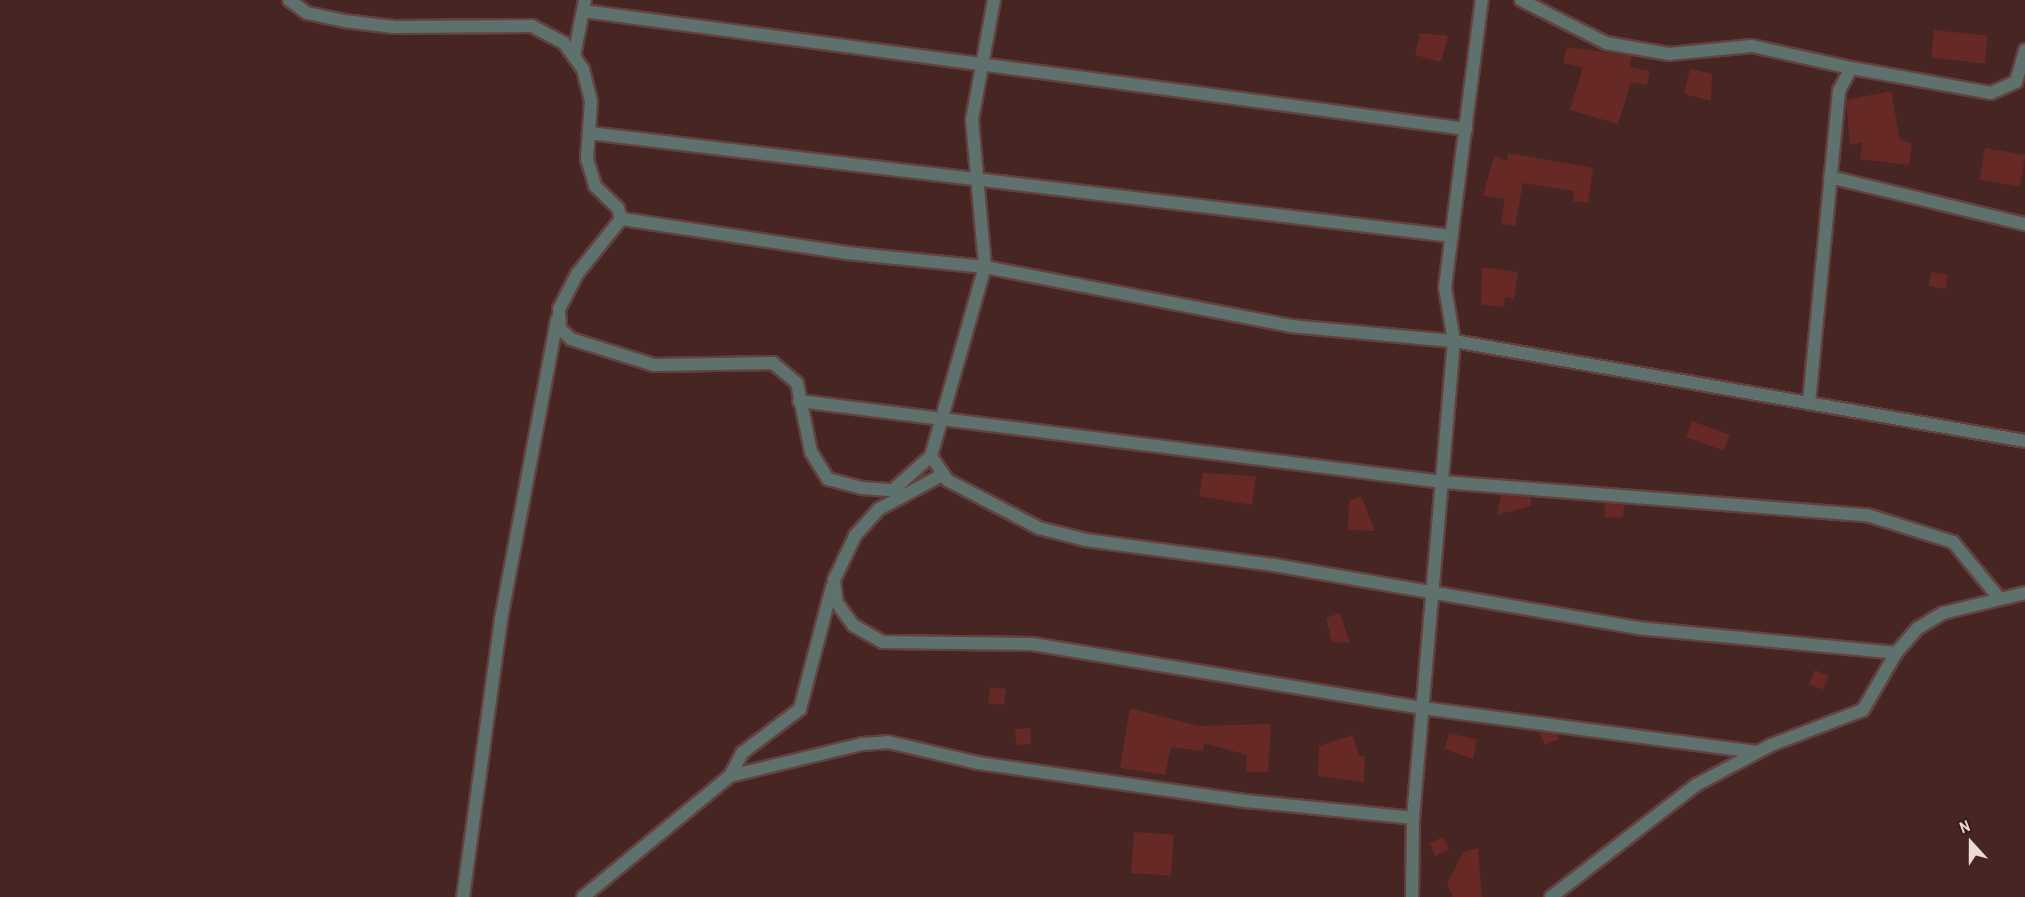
<!DOCTYPE html>
<style>
body{margin:0}
#map{position:relative;width:2025px;height:897px;overflow:hidden;background:#462523;font-family:"Archivo Narrow",sans-serif}
div>[style]{position:absolute}
.building>*{inset:0;background:#672926;transform-origin:0 0}
.roads{filter:drop-shadow(2px 0 #614240) drop-shadow(-2px 0 #614240) drop-shadow(0 2px #614240) drop-shadow(0 -2px #614240)}
.street>*{height:12px;margin:-6px;padding:0 6px;transform-origin:6px;border-radius:6px;background:#5f716c}
span{translate:-50% -50%;white-space:nowrap;text-align:center;line-height:1.15;-webkit-text-stroke:6px #3b1c19;paint-order:stroke}
.north{position:absolute;left:1941px;top:813px;width:60px;height:60px;-webkit-text-stroke:4px #3b1c19;paint-order:stroke;rotate:339deg;font-size:16px;font-weight:700;line-height:24px;text-align:center;color:#efd9d7}
.north::after{content:'';display:block;margin:auto;width:21px;height:27px;background:#efd9d7;clip-path:polygon(50% 0,100% 100%,50% 72%,0 100%)}
</style>
<div id="map">
<div class="building">
<div style="left:1934px;top:30px;width:54px;height:28px;rotate:6deg"></div>
<div style="clip-path:polygon(1420px 33px,1448px 36px,1441px 62px,1415px 55px)"></div>
<div style="clip-path:polygon(1567px 47px,1632px 56px,1629px 67px,1650px 71px,1647px 85px,1631px 82px,1618px 124px,1570px 110px,1583px 67px,1563px 63px)"></div>
<div style="clip-path:polygon(1690px 69px,1712px 74px,1711px 101px,1684px 94px)"></div>
<div style="clip-path:polygon(1891px 91px,1900px 140px,1912px 143px,1909px 165px,1860px 159px,1862px 142px,1850px 145px,1846px 100px)"></div>
<div style="left:1985px;top:148px;width:41px;height:32px;rotate:10deg"></div>
<div style="clip-path:polygon(1508px 153px,1593px 168px,1588px 203px,1573px 201px,1574px 191px,1523px 183px,1515px 226px,1501px 224px,1505px 199px,1483px 196px,1494px 156px,1507px 161px)"></div>
<div style="clip-path:polygon(1482px 267px,1518px 272px,1514px 299px,1505px 297px,1504px 307px,1481px 305px)"></div>
<div style="left:1931px;top:272px;width:17px;height:14px;rotate:10deg"></div>
<div style="left:1692px;top:421px;width:40px;height:17px;rotate:20deg"></div>
<div style="clip-path:polygon(1203px 473px,1256px 476px,1252px 505px,1199px 496px)"></div>
<div style="clip-path:polygon(1501px 495px,1531px 497px,1531px 506px,1497px 515px)"></div>
<div style="clip-path:polygon(1361px 496px,1375px 531px,1348px 530px,1349px 501px)"></div>
<div style="left:1605px;top:503px;width:19px;height:14px;rotate:3deg"></div>
<div style="clip-path:polygon(1340px 613px,1350px 643px,1332px 642px,1326px 618px)"></div>
<div style="left:1815px;top:670px;width:15px;height:15px;rotate:23deg"></div>
<div style="left:990px;top:687px;width:16px;height:16px;rotate:7deg"></div>
<div style="clip-path:polygon(1130px 708px,1198px 726px,1271px 724px,1268px 772px,1246px 772px,1247px 755px,1204px 743px,1203px 751px,1171px 747px,1165px 775px,1120px 768px)"></div>
<div style="left:1030px;top:728px;width:16px;height:15px;rotate:86deg"></div>
<div style="clip-path:polygon(1539px 732px,1557px 734px,1559px 739px,1545px 745px)"></div>
<div style="clip-path:polygon(1449px 733px,1477px 740px,1473px 759px,1445px 749px)"></div>
<div style="clip-path:polygon(1353px 735px,1359px 756px,1365px 756px,1364px 782px,1318px 776px,1319px 746px)"></div>
<div style="left:1134px;top:832px;width:40px;height:41px;rotate:4deg"></div>
<div style="left:1443px;top:837px;width:14px;height:15px;rotate:65deg"></div>
<div style="clip-path:polygon(1478px 848px,1482px 897px,1453px 897px,1447px 884px,1463px 852px)"></div>
</div>
<div class="roads">
<div class="street">
<div style="left:289px;top:0;width:22px;rotate:36deg"></div>
<div style="left:307px;top:13px;width:38px;rotate:12deg"></div>
<div style="left:344px;top:21px;width:50px;rotate:6.8deg"></div>
<div style="left:394px;top:27px;width:138px;rotate:-0.4deg"></div>
<div style="left:532px;top:26px;width:36px;rotate:28deg"></div>
<div style="left:564px;top:43px;width:32px;rotate:54deg"></div>
<div style="left:583px;top:69px;width:34px;rotate:76deg"></div>
<div style="left:591px;top:102px;width:57px;rotate:94deg"></div>
<div style="left:587px;top:159px;width:28px;rotate:73deg"></div>
<div style="left:595px;top:186px;width:32px;rotate:44deg"></div>
<div style="left:618px;top:208px;width:11px;rotate:75deg"></div>
<div style="left:994px;top:0;width:122px;rotate:100.4deg"></div>
<div style="left:972px;top:120px;width:148px;rotate:84.9deg"></div>
<div style="left:985px;top:267px;width:139px;rotate:-174.2deg"></div>
<div style="left:847px;top:253px;width:229px;rotate:-171.4deg"></div>
<div style="left:621px;top:219px;width:70px;rotate:128.7deg"></div>
<div style="left:577px;top:274px;width:39px;rotate:117deg"></div>
<div style="left:559px;top:309px;width:20px;rotate:87deg"></div>
<div style="left:560px;top:329px;width:15px;rotate:42deg"></div>
<div style="left:571px;top:339px;width:87px;rotate:17.4deg"></div>
<div style="left:654px;top:365px;width:119px;rotate:-1deg"></div>
<div style="left:773px;top:363px;width:31px;rotate:40deg"></div>
<div style="left:797px;top:383px;width:70px;rotate:78.5deg"></div>
<div style="left:811px;top:452px;width:32px;rotate:58deg"></div>
<div style="left:828px;top:479px;width:34px;rotate:15deg"></div>
<div style="left:861px;top:488px;width:32px;rotate:4deg"></div>
<div style="left:893px;top:490px;width:51px;rotate:-41.8deg"></div>
<div style="left:931px;top:456px;width:197px;rotate:-74.1deg"></div>
<div style="left:985px;top:267px;width:312px;rotate:10.9deg"></div>
<div style="left:1291px;top:326px;width:164px;rotate:5.3deg"></div>
<div style="left:1454px;top:341px;width:580px;rotate:9.93deg"></div>
<div style="left:1521px;top:0;width:95px;rotate:26.8deg"></div>
<div style="left:1606px;top:43px;width:64px;rotate:9.9deg"></div>
<div style="left:1669px;top:54px;width:83px;rotate:-5.5deg"></div>
<div style="left:1752px;top:46px;width:101px;rotate:12.5deg"></div>
<div style="left:1851px;top:68px;width:26px;rotate:118deg"></div>
<div style="left:1839px;top:91px;width:314px;rotate:95.5deg"></div>
<div style="left:583px;top:11px;width:891px;rotate:7.61deg"></div>
<div style="left:574px;top:56px;width:57px;rotate:-78.9deg"></div>
<div style="left:1851px;top:68px;width:142px;rotate:10.1deg"></div>
<div style="left:1991px;top:93px;width:27px;rotate:-24deg"></div>
<div style="left:2016px;top:82px;width:33px;rotate:-74deg"></div>
<div style="left:589px;top:133px;width:869px;rotate:6.81deg"></div>
<div style="left:1830px;top:177px;width:201px;rotate:13.6deg"></div>
<div style="left:799px;top:401px;width:649px;rotate:7.17deg"></div>
<div style="left:1443px;top:482px;width:425px;rotate:4.5deg"></div>
<div style="left:1867px;top:515px;width:90px;rotate:17.4deg"></div>
<div style="left:1953px;top:542px;width:72px;rotate:50.6deg"></div>
<div style="left:931px;top:456px;width:29px;rotate:56deg"></div>
<div style="left:947px;top:480px;width:104px;rotate:27.6deg"></div>
<div style="left:1039px;top:528px;width:49px;rotate:14.3deg"></div>
<div style="left:1086px;top:540px;width:190px;rotate:7.6deg"></div>
<div style="left:1274px;top:565px;width:369px;rotate:9.8deg"></div>
<div style="left:1638px;top:628px;width:259px;rotate:5.5deg"></div>
<div style="left:942px;top:475px;width:72px;rotate:151.6deg"></div>
<div style="left:879px;top:509px;width:36px;rotate:132deg"></div>
<div style="left:855px;top:536px;width:49px;rotate:115.5deg"></div>
<div style="left:834px;top:580px;width:23px;rotate:83deg"></div>
<div style="left:837px;top:603px;width:27px;rotate:54deg"></div>
<div style="left:853px;top:625px;width:34px;rotate:30deg"></div>
<div style="left:883px;top:642px;width:149px;rotate:0.8deg"></div>
<div style="left:1032px;top:644px;width:395px;rotate:9.3deg"></div>
<div style="left:1422px;top:708px;width:337px;rotate:7.5deg"></div>
<div style="left:730px;top:776px;width:26px;rotate:-62deg"></div>
<div style="left:742px;top:753px;width:73px;rotate:-37.2deg"></div>
<div style="left:800px;top:709px;width:126px;rotate:-75.3deg"></div>
<div style="left:463px;top:897px;width:281px;rotate:-82.2deg"></div>
<div style="left:501px;top:619px;width:305px;rotate:-79.4deg"></div>
<div style="left:583px;top:897px;width:190px;rotate:-39.5deg"></div>
<div style="left:730px;top:776px;width:136px;rotate:-13.6deg"></div>
<div style="left:862px;top:744px;width:26px;rotate:-4deg"></div>
<div style="left:888px;top:742px;width:92px;rotate:13.1deg"></div>
<div style="left:978px;top:763px;width:271px;rotate:8.1deg"></div>
<div style="left:1246px;top:801px;width:168px;rotate:5.8deg"></div>
<div style="left:1412px;top:897px;width:79px;rotate:-89.3deg"></div>
<div style="left:1413px;top:818px;width:479px;rotate:-85.1deg"></div>
<div style="left:1454px;top:341px;width:55px;rotate:-99.5deg"></div>
<div style="left:1445px;top:287px;width:289px;rotate:-82.7deg"></div>
<div style="left:1551px;top:897px;width:183px;rotate:-37.7deg"></div>
<div style="left:1696px;top:785px;width:85px;rotate:-28.1deg"></div>
<div style="left:1771px;top:745px;width:98px;rotate:-20.8deg"></div>
<div style="left:1863px;top:710px;width:66px;rotate:-59.9deg"></div>
<div style="left:1896px;top:653px;width:33px;rotate:-49deg"></div>
<div style="left:1918px;top:628px;width:29px;rotate:-31deg"></div>
<div style="left:1943px;top:613px;width:84px;rotate:-13.7deg"></div>
</div>
</div>
<div class="north">N</div>
</div>
